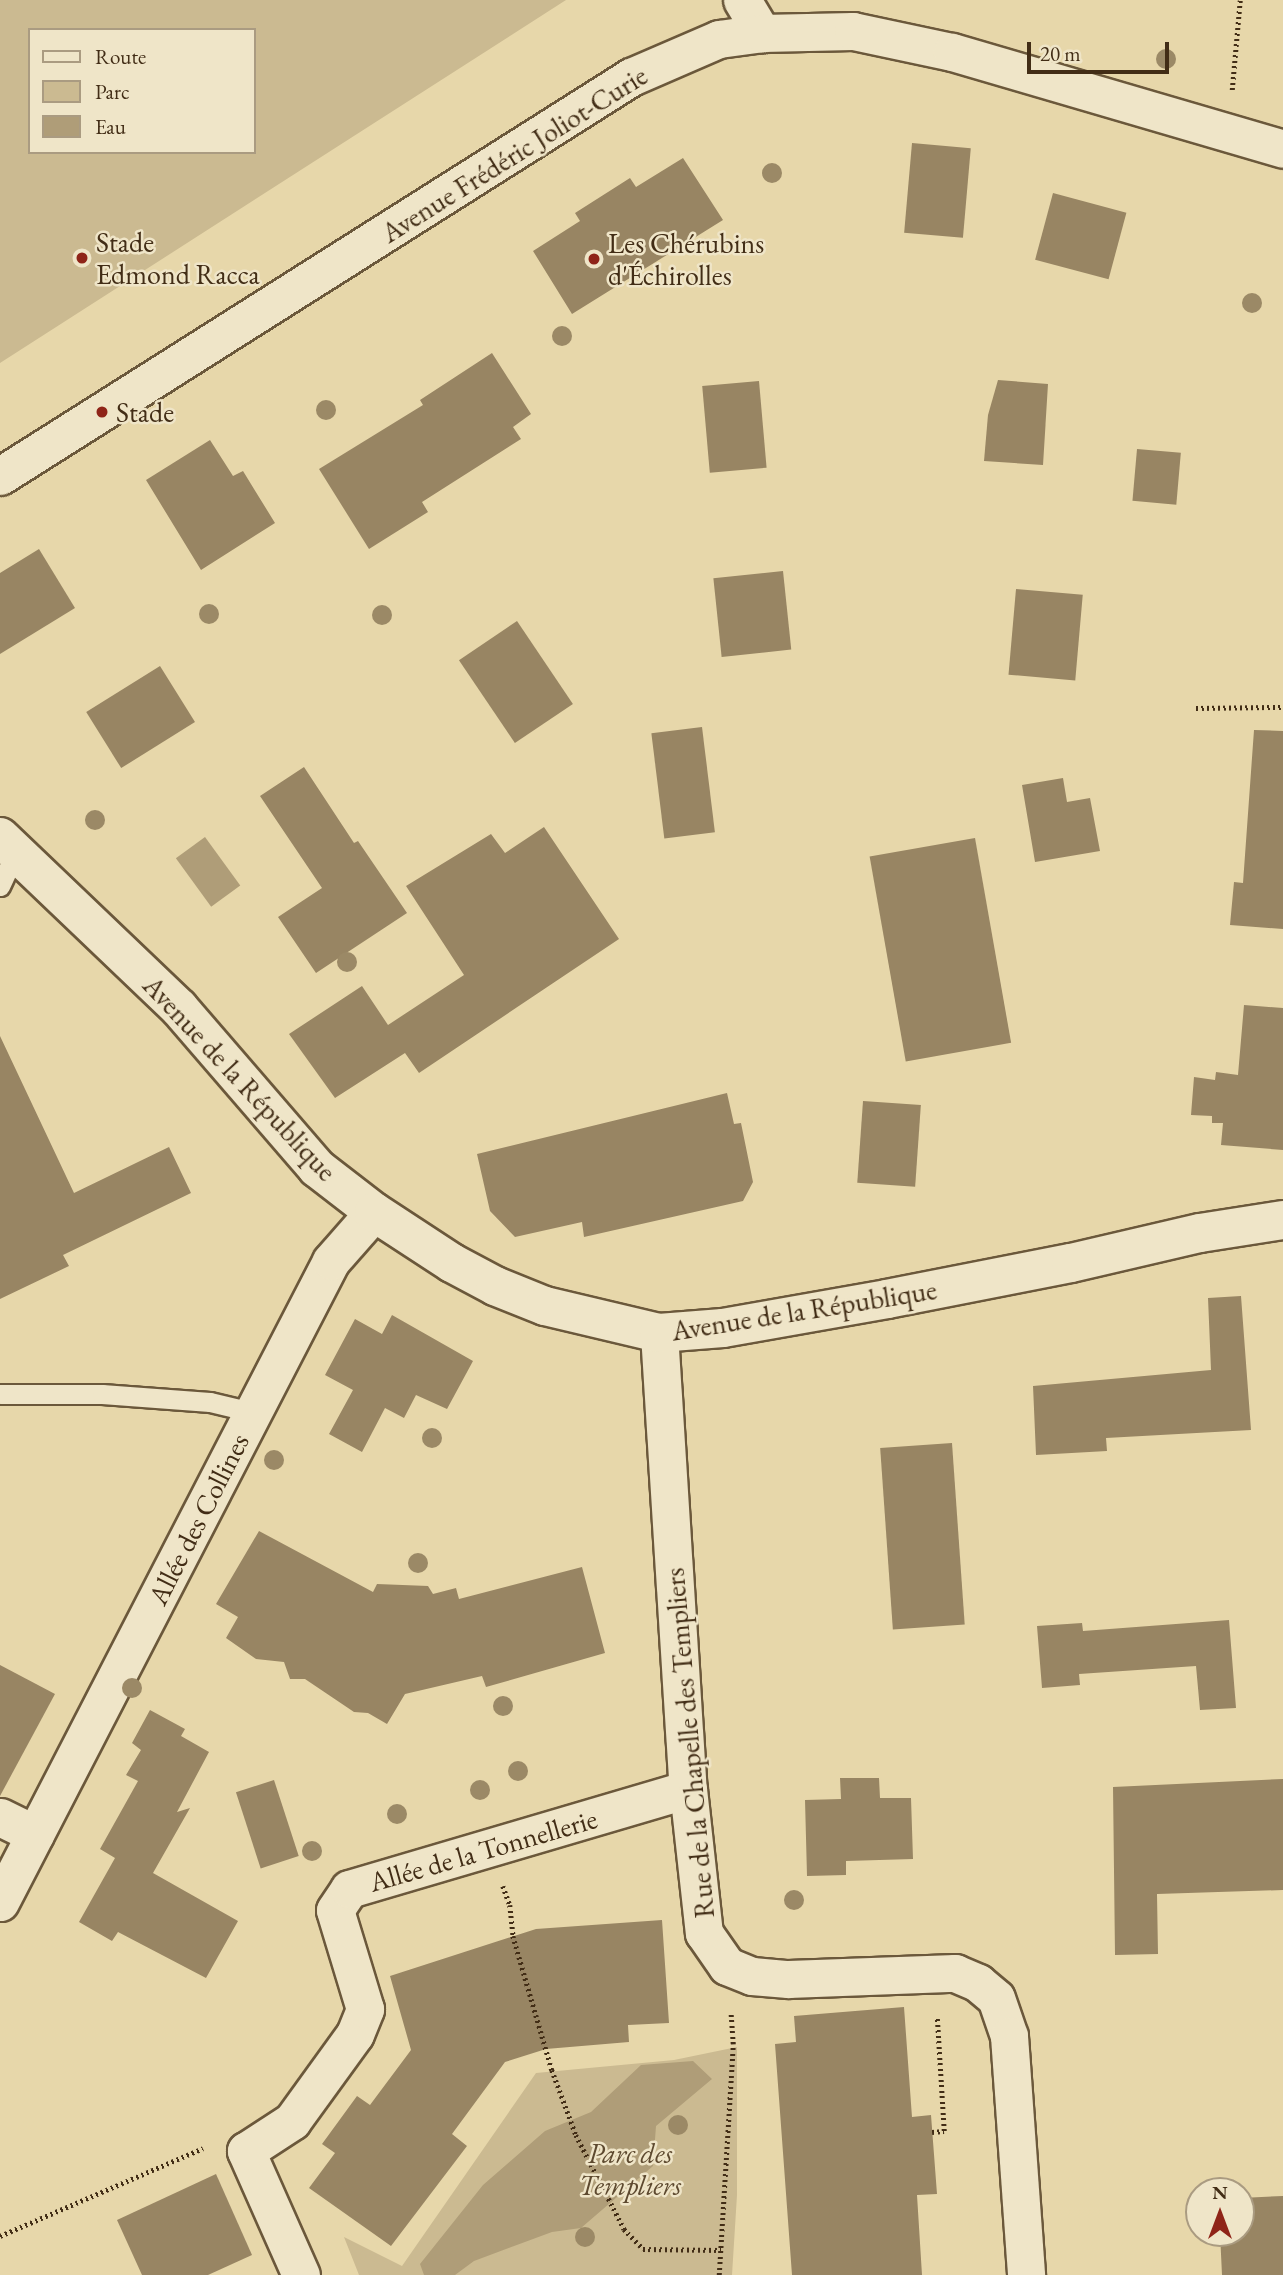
<!DOCTYPE html>
<meta charset="utf-8">
<style>
body{margin:0}
#map{position:relative;width:1283px;height:2275px;overflow:hidden;background:#e7d7aa;font-family:"EB Garamond",serif}
div>[style]{position:absolute}
.green>*{inset:0;background:#cbba91}
.water>*{inset:0;background:#af9d78;transform-origin:0 0}
.building>*{inset:0;background:#988563;transform-origin:0 0}
.path>*{height:4.5px;margin-top:-2.25px;transform-origin:0;background:repeating-linear-gradient(90deg,#422d16 0 2px,transparent 0 5.5px)}
.roads{filter:drop-shadow(2px 0 #6b583b) drop-shadow(-2px 0 #6b583b) drop-shadow(0 2px #6b583b) drop-shadow(0 -2px #6b583b)}
.service>*{height:19px;margin:-9.5px;padding:0 9.5px;transform-origin:9.5px;border-radius:9.5px;background:#efe5c8}
.minor>*{height:37px;margin:-18.5px;padding:0 18.5px;transform-origin:18.5px;border-radius:18.5px;background:#efe5c8}
.tertiary>*{height:38px;margin:-19px;padding:0 19px;transform-origin:19px;border-radius:19px;background:#efe5c8}
.trees>*{width:20px;height:20px;margin:-10px;border-radius:50%;background:#9b8966}
.dots>*{width:19px;height:19px;translate:-50% -50%;box-sizing:border-box;border:4px solid #efe5c8;border-radius:50%}
span{translate:-50% -50%;white-space:nowrap;text-align:center;line-height:1.15;-webkit-text-stroke:5px #efe5c8;paint-order:stroke}
.street-label{font-size:28px;color:#422d16}
.poi-label{font-size:28px;color:#422d16}
.left{translate:0 -50%;text-align:left}
.park-label{font-size:28px;color:#5d492f;font-style:italic}
.legend{position:absolute;left:28px;top:28px;width:228px;height:126px;box-sizing:border-box;background:#efe5c8;border:2px solid #aa9b81;margin:0;padding:9px 12px;list-style:none;font-size:21px;color:#422d16}
.legend li{display:flex;align-items:center;gap:14px;height:35px}
.legend b{width:35px;border:2px solid #aa9b81}
.north{position:absolute;left:1185px;top:2177px;width:70px;height:70px;box-sizing:border-box;background:#efe5c8;border:2px solid #aa9b81;border-radius:50%;rotate:0deg;font-size:19px;font-weight:700;line-height:28px;text-align:center;color:#422d16}
.north::after{content:'';display:block;margin:auto;width:24px;height:32px;background:#8f2418;clip-path:polygon(50% 0,100% 100%,50% 72%,0 100%)}
.scale{position:absolute;left:1027px;top:42px;width:142px;height:32px;box-sizing:border-box;border:4px solid #422d16;border-top:0;padding-left:9px;font-size:21px;line-height:24px;white-space:nowrap;color:#422d16;-webkit-text-stroke:5px #efe5c8;paint-order:stroke}
</style>
<div id="map">
<div class="green">
<div style="clip-path:polygon(evenodd,0 0,566px 0,0 363px,0 0,30px 30px,254px 30px,254px 152px,30px 152px,30px 30px)"></div>
<div style="clip-path:polygon(737px 2047px,737px 2195px,732px 2275px,359px 2275px,344px 2237px,402px 2266px,536px 2073px,674px 2060px)"></div>
</div>
<div class="water">
<div style="left:205px;top:837px;width:60px;height:36px;rotate:54deg"></div>
<div style="clip-path:polygon(693px 2061px,712px 2079px,656px 2126px,653px 2166px,581px 2228px,552px 2232px,474px 2261px,455px 2275px,424px 2275px,420px 2264px,483px 2185px,545px 2131px,591px 2112px,641px 2065px)"></div>
</div>
<div class="building">
<div style="left:912px;top:143px;width:59px;height:90px;rotate:5deg"></div>
<div style="clip-path:polygon(683px 158px,723px 220px,572px 314px,533px 251px,580px 221px,575px 213px,630px 178px,636px 187px)"></div>
<div style="left:1053px;top:193px;width:76px;height:69px;rotate:15deg"></div>
<div style="clip-path:polygon(492px 353px,531px 414px,513px 427px,521px 439px,422px 502px,428px 512px,369px 549px,319px 469px,423px 405px,420px 400px)"></div>
<div style="clip-path:polygon(998px 380px,1048px 384px,1043px 465px,984px 461px,988px 415px)"></div>
<div style="left:759px;top:381px;width:87px;height:57px;rotate:85deg"></div>
<div style="clip-path:polygon(210px 440px,233px 476px,243px 471px,275px 523px,201px 570px,146px 480px)"></div>
<div style="left:1137px;top:449px;width:44px;height:52px;rotate:5deg"></div>
<div style="clip-path:polygon(39px 549px,75px 608px,0 654px,0 573px)"></div>
<div style="left:783px;top:571px;width:79px;height:70px;rotate:84deg"></div>
<div style="left:1016px;top:589px;width:67px;height:86px;rotate:5deg"></div>
<div style="left:517px;top:621px;width:100px;height:70px;rotate:56deg"></div>
<div style="left:160px;top:666px;width:66px;height:87px;rotate:58deg"></div>
<div style="left:702px;top:727px;width:106px;height:51px;rotate:83deg"></div>
<div style="clip-path:polygon(1254px 730px,1283px 731px,1283px 929px,1230px 925px,1234px 882px,1243px 883px)"></div>
<div style="clip-path:polygon(304px 767px,354px 843px,358px 841px,407px 913px,316px 973px,278px 917px,322px 888px,260px 796px)"></div>
<div style="clip-path:polygon(1063px 778px,1067px 802px,1090px 798px,1100px 851px,1035px 862px,1022px 785px)"></div>
<div style="clip-path:polygon(544px 827px,619px 939px,419px 1073px,405px 1053px,335px 1098px,289px 1034px,362px 986px,388px 1025px,464px 975px,406px 886px,491px 834px,505px 853px)"></div>
<div style="left:975px;top:838px;width:208px;height:107px;rotate:80deg"></div>
<div style="clip-path:polygon(1244px 1005px,1283px 1008px,1283px 1150px,1221px 1145px,1223px 1123px,1212px 1123px,1212px 1116px,1191px 1115px,1194px 1077px,1215px 1080px,1216px 1072px,1238px 1075px)"></div>
<div style="clip-path:polygon(0 1036px,74px 1193px,169px 1147px,191px 1193px,63px 1255px,69px 1266px,0 1299px)"></div>
<div style="clip-path:polygon(727px 1093px,734px 1124px,741px 1123px,753px 1182px,743px 1201px,584px 1237px,582px 1222px,515px 1237px,490px 1211px,477px 1154px)"></div>
<div style="left:863px;top:1101px;width:58px;height:82px;rotate:4deg"></div>
<div style="clip-path:polygon(1241px 1296px,1251px 1430px,1106px 1438px,1107px 1451px,1036px 1455px,1033px 1386px,1211px 1370px,1208px 1298px)"></div>
<div style="clip-path:polygon(392px 1315px,473px 1361px,447px 1409px,416px 1395px,404px 1418px,385px 1408px,362px 1452px,329px 1434px,353px 1390px,325px 1375px,355px 1319px,382px 1334px)"></div>
<div style="left:952px;top:1443px;width:182px;height:72px;rotate:86deg"></div>
<div style="clip-path:polygon(259px 1531px,373px 1592px,377px 1584px,428px 1586px,433px 1594px,456px 1588px,459px 1599px,582px 1567px,605px 1653px,486px 1687px,482px 1676px,405px 1694px,387px 1724px,368px 1713px,354px 1712px,305px 1679px,290px 1679px,284px 1662px,256px 1659px,226px 1638px,238px 1617px,216px 1604px)"></div>
<div style="clip-path:polygon(1229px 1620px,1236px 1708px,1200px 1710px,1196px 1666px,1079px 1674px,1080px 1685px,1042px 1688px,1037px 1626px,1082px 1623px,1083px 1631px)"></div>
<div style="clip-path:polygon(0 1665px,55px 1694px,0 1796px)"></div>
<div style="clip-path:polygon(150px 1710px,185px 1729px,181px 1736px,209px 1752px,177px 1812px,190px 1808px,153px 1873px,238px 1921px,206px 1978px,118px 1932px,112px 1941px,79px 1922px,115px 1858px,100px 1849px,138px 1781px,126px 1775px,141px 1750px,132px 1743px)"></div>
<div style="clip-path:polygon(840px 1778px,879px 1778px,880px 1798px,911px 1798px,913px 1859px,846px 1861px,846px 1875px,807px 1876px,805px 1800px,841px 1799px)"></div>
<div style="clip-path:polygon(1283px 1779px,1283px 1890px,1157px 1894px,1158px 1954px,1115px 1955px,1113px 1787px)"></div>
<div style="left:274px;top:1780px;width:80px;height:40px;rotate:72deg"></div>
<div style="clip-path:polygon(662px 1920px,669px 2023px,628px 2025px,629px 2042px,546px 2049px,505px 2062px,452px 2134px,467px 2146px,391px 2246px,309px 2188px,335px 2153px,322px 2144px,357px 2096px,370px 2105px,411px 2050px,390px 1976px,536px 1929px)"></div>
<div style="clip-path:polygon(904px 2007px,912px 2117px,931px 2115px,937px 2194px,917px 2195px,922px 2275px,792px 2275px,775px 2044px,796px 2042px,794px 2016px)"></div>
<div style="clip-path:polygon(216px 2174px,252px 2255px,208px 2275px,142px 2275px,117px 2220px)"></div>
<div style="clip-path:polygon(1283px 2196px,1283px 2275px,1222px 2275px,1220px 2233px,1241px 2233px,1241px 2198px)"></div>
</div>
<div class="path">
<div style="left:1232px;top:90px;width:90px;rotate:-84.9deg"></div>
<div style="left:1196px;top:708px;width:87px;rotate:-0.7deg"></div>
<div style="left:503px;top:1886px;width:20px;rotate:70deg"></div>
<div style="left:510px;top:1905px;width:31px;rotate:84deg"></div>
<div style="left:513px;top:1936px;width:140px;rotate:73.8deg"></div>
<div style="left:552px;top:2070px;width:69px;rotate:69.7deg"></div>
<div style="left:576px;top:2135px;width:106px;rotate:62.9deg"></div>
<div style="left:624px;top:2229px;width:28px;rotate:46deg"></div>
<div style="left:643px;top:2249px;width:78px;rotate:0.7deg"></div>
<div style="left:932px;top:2132px;width:12px;rotate:-5deg"></div>
<div style="left:944px;top:2131px;width:114px;rotate:-93.5deg"></div>
<div style="left:0;top:2236px;width:221px;rotate:-23.4deg"></div>
<div style="left:719px;top:2275px;width:231px;rotate:-86.5deg"></div>
<div style="left:733px;top:2044px;width:32px;rotate:-94deg"></div>
</div>
<div class="roads">
<div class="service">
<div style="left:0;top:886px;width:38px;rotate:-65deg"></div>
<div style="left:0;top:1394px;width:102px"></div>
<div style="left:102px;top:1394px;width:108px;rotate:4.2deg"></div>
<div style="left:210px;top:1402px;width:43px;rotate:13.4deg"></div>
</div>
<div class="minor">
<div style="left:742px;top:0;width:39px;rotate:59deg"></div>
<div style="left:0;top:476px;width:747px;rotate:-32.31deg"></div>
<div style="left:631px;top:77px;width:96px;rotate:-23.4deg"></div>
<div style="left:719px;top:39px;width:43px;rotate:-7.9deg"></div>
<div style="left:762px;top:33px;width:91px;rotate:-1.3deg"></div>
<div style="left:853px;top:31px;width:101px;rotate:12deg"></div>
<div style="left:952px;top:52px;width:345px;rotate:16.3deg"></div>
<div style="left:659px;top:1333px;width:457px;rotate:86.4deg"></div>
<div style="left:688px;top:1789px;width:145px;rotate:83.7deg"></div>
<div style="left:704px;top:1933px;width:40px;rotate:55.1deg"></div>
<div style="left:727px;top:1966px;width:27px;rotate:22deg"></div>
<div style="left:752px;top:1976px;width:36px;rotate:5deg"></div>
<div style="left:788px;top:1979px;width:167px;rotate:-2.1deg"></div>
<div style="left:955px;top:1973px;width:25px;rotate:23deg"></div>
<div style="left:978px;top:1983px;width:23px;rotate:40deg"></div>
<div style="left:996px;top:1998px;width:40px;rotate:71.1deg"></div>
<div style="left:1009px;top:2036px;width:240px;rotate:85.9deg"></div>
<div style="left:0;top:1817px;width:39px;rotate:26deg"></div>
<div style="left:0;top:1902px;width:721px;rotate:-62.69deg"></div>
<div style="left:331px;top:1261px;width:65px;rotate:-48.7deg"></div>
<div style="left:301px;top:2275px;width:136px;rotate:-113.9deg"></div>
<div style="left:246px;top:2151px;width:55px;rotate:-33.1deg"></div>
<div style="left:292px;top:2121px;width:107px;rotate:-54.1deg"></div>
<div style="left:355px;top:2034px;width:27px;rotate:-68deg"></div>
<div style="left:365px;top:2009px;width:103px;rotate:-106.9deg"></div>
<div style="left:335px;top:1910px;width:25px;rotate:-56deg"></div>
<div style="left:349px;top:1889px;width:353px;rotate:-16.4deg"></div>
</div>
<div class="tertiary">
<div style="left:0;top:837px;width:248px;rotate:43.7deg"></div>
<div style="left:179px;top:1008px;width:211px;rotate:49.2deg"></div>
<div style="left:317px;top:1168px;width:72px;rotate:37.7deg"></div>
<div style="left:374px;top:1212px;width:93px;rotate:33.2deg"></div>
<div style="left:452px;top:1263px;width:49px;rotate:28.1deg"></div>
<div style="left:495px;top:1286px;width:54px;rotate:21.8deg"></div>
<div style="left:545px;top:1306px;width:117px;rotate:13.3deg"></div>
<div style="left:659px;top:1333px;width:64px;rotate:-4.5deg"></div>
<div style="left:723px;top:1328px;width:167px;rotate:-10deg"></div>
<div style="left:887px;top:1299px;width:187px;rotate:-11.1deg"></div>
<div style="left:1071px;top:1263px;width:132px;rotate:-13.1deg"></div>
<div style="left:1200px;top:1233px;width:84px;rotate:-8.9deg"></div>
</div>
</div>
<div class="trees">
<div style="left:1166px;top:59px"></div>
<div style="left:772px;top:173px"></div>
<div style="left:1252px;top:303px"></div>
<div style="left:562px;top:336px"></div>
<div style="left:326px;top:410px"></div>
<div style="left:209px;top:614px"></div>
<div style="left:382px;top:615px"></div>
<div style="left:95px;top:820px"></div>
<div style="left:347px;top:962px"></div>
<div style="left:432px;top:1438px"></div>
<div style="left:274px;top:1460px"></div>
<div style="left:418px;top:1563px"></div>
<div style="left:132px;top:1688px"></div>
<div style="left:503px;top:1706px"></div>
<div style="left:518px;top:1771px"></div>
<div style="left:480px;top:1790px"></div>
<div style="left:397px;top:1814px"></div>
<div style="left:312px;top:1851px"></div>
<div style="left:794px;top:1900px"></div>
<div style="left:678px;top:2125px"></div>
<div style="left:585px;top:2237px"></div>
</div>
<div class="dots">
<div style="left:82px;top:258px;background:#8f2418"></div>
<div style="left:594px;top:259px;background:#8f2418"></div>
<div style="left:102px;top:412px;background:#8f2418"></div>
</div>
<div class="street-label">
<span style="left:514px;top:154px;rotate:-32deg">Avenue Frédéric Joliot-Curie</span>
<span style="left:240px;top:1078px;rotate:47deg">Avenue de la République</span>
<span style="left:804px;top:1310px;rotate:-9deg">Avenue de la République</span>
<span style="left:198px;top:1519px;rotate:-63deg">Allée des Collines</span>
<span style="left:689px;top:1743px;rotate:-95deg">Rue de la Chapelle des Templiers</span>
<span style="left:483px;top:1850px;rotate:-16deg">Allée de la Tonnellerie</span>
</div>
<div class="poi-label">
<span class="left" style="left:96px;top:258px">Stade<br>Edmond Racca</span>
<span class="left" style="left:608px;top:259px">Les Chérubins<br>d'Échirolles</span>
<span class="left" style="left:116px;top:412px">Stade</span>
</div>
<div class="park-label">
<span style="left:630px;top:2169px">Parc des<br>Templiers</span>
</div>
<ul class="legend">
<li><b style="height:9px;background:#efe5c8"></b>Route</li>
<li><b style="height:19px;background:#cbba91"></b>Parc</li>
<li><b style="height:19px;background:#af9d78"></b>Eau</li>
</ul>
<div class="north">N</div>
<div class="scale">20 m</div>
</div>
